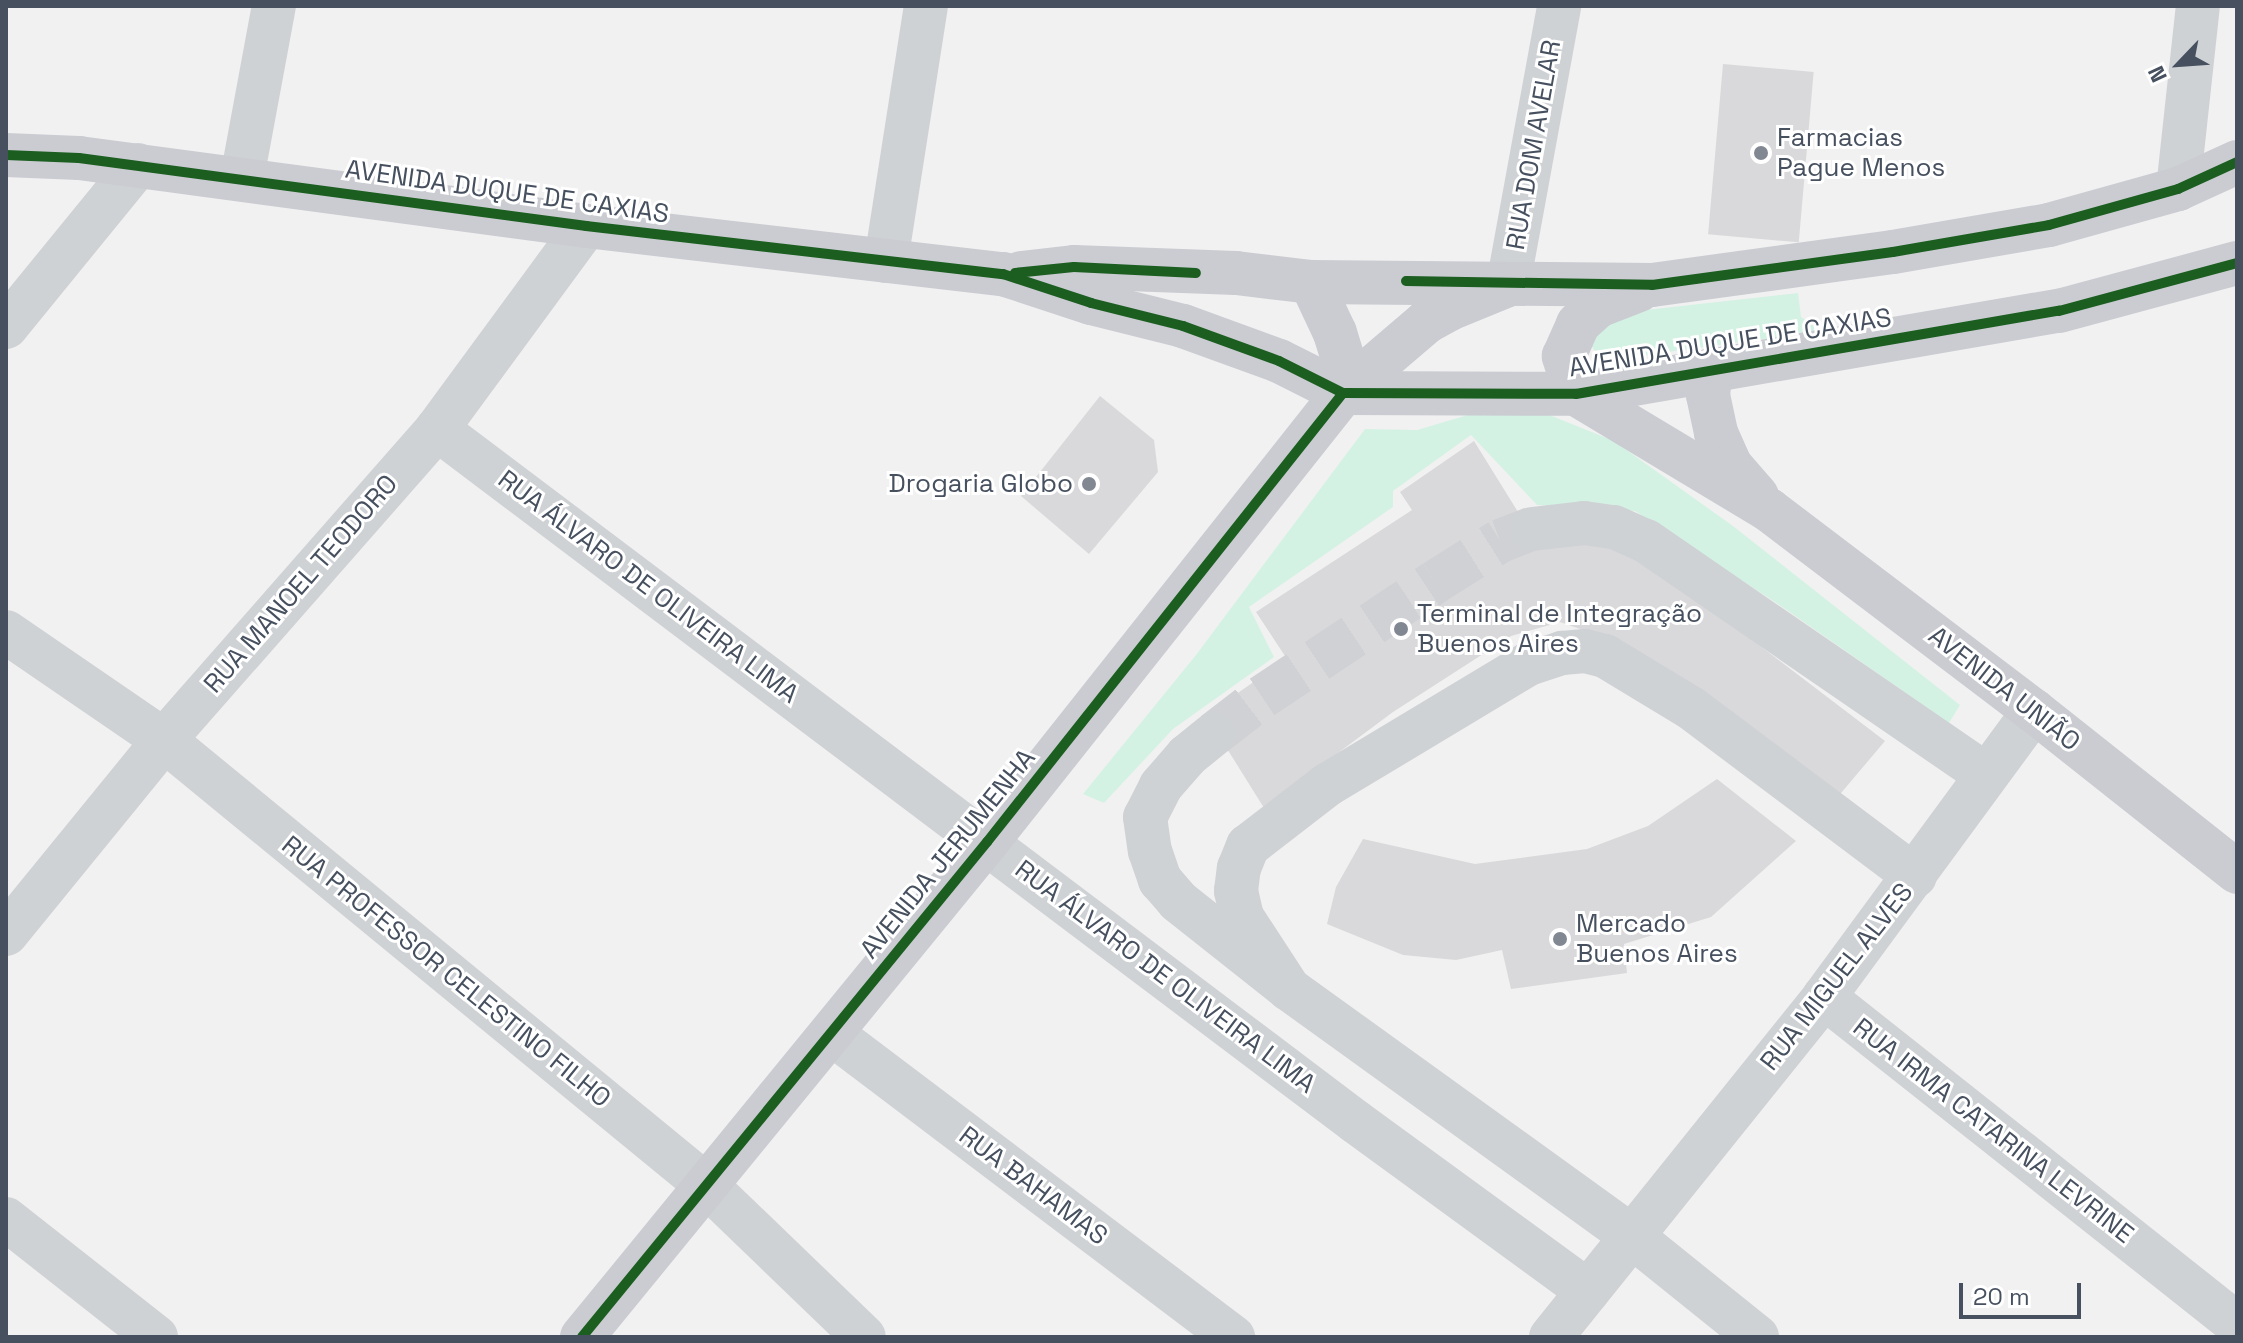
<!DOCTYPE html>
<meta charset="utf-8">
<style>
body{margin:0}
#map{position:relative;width:2243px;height:1343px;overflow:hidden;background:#f2f1f1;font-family:"Space Grotesk",sans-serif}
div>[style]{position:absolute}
.green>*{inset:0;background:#d4f2e4}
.building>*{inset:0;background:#d9d9db;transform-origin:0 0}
.minor-tunnel>*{height:44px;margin-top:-22px;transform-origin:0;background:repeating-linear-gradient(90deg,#d0d1d4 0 44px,transparent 0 66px)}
.minor>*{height:44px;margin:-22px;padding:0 22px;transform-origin:22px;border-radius:22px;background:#cfd2d5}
.major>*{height:44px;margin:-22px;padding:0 22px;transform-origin:22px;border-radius:22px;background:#caccd2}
.cycleway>*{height:10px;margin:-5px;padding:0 5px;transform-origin:5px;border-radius:5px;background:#1b5e20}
.dots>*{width:22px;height:22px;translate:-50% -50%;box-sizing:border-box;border:4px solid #fff;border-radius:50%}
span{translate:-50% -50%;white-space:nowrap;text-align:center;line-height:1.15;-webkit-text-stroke:6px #fff;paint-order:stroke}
.poi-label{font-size:26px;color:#46505f}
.left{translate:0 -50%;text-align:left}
.right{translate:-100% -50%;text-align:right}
.street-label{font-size:26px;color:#46505f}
.frame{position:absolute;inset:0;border:8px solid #46505f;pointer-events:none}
.north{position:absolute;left:2139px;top:24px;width:80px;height:80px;-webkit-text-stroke:6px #fff;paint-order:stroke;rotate:245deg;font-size:22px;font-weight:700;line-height:32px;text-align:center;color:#46505f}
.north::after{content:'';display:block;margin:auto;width:28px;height:36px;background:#46505f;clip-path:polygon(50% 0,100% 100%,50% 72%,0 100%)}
.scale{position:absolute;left:1959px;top:1283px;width:122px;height:36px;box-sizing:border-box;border:4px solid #46505f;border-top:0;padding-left:10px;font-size:24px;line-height:28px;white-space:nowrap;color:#46505f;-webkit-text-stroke:6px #fff;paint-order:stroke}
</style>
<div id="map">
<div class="green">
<div style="clip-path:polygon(1798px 293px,1801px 317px,1823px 331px,1623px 358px,1594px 350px,1584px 334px,1591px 316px)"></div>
<div style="clip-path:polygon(1478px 412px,1547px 414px,1614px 441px,1733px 526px,1960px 705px,1949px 723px,1775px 602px,1635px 511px,1537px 505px,1471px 435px,1393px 491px,1393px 507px,1249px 607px,1274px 657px,1173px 729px,1104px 803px,1083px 794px,1196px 655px,1365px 429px,1417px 430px)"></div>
</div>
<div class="building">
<div style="left:1723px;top:64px;width:91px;height:171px;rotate:5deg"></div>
<div style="clip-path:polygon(1100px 396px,1154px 440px,1158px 472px,1089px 554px,1021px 496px)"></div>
<div style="clip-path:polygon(1474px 441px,1523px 520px,1613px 548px,1671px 578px,1885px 741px,1836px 799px,1609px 639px,1560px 622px,1511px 636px,1393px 712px,1264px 808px,1206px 715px,1287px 659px,1256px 612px,1412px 510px,1400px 492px)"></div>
<div style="clip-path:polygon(1717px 779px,1796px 841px,1711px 917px,1624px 944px,1627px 973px,1511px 989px,1502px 950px,1456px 960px,1403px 955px,1327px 924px,1336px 887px,1363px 839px,1475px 864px,1587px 849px,1648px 826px)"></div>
</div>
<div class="minor-tunnel">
<div style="left:1214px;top:734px;width:61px;rotate:-37.6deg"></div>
<div style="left:1262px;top:697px;width:208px;rotate:-33.6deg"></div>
<div style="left:1435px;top:582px;width:77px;rotate:-32.2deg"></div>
<div style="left:1500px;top:541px;width:34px;rotate:-21deg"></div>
</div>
<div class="minor">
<div style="left:242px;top:178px;width:175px;rotate:-79.5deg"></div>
<div style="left:2178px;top:189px;width:184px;rotate:-83.8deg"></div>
<div style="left:886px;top:261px;width:258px;rotate:-81.1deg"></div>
<div style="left:1508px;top:285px;width:284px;rotate:-79.6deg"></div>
<div style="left:6px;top:327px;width:209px;rotate:-50.8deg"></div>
<div style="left:437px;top:429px;width:1151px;rotate:37.02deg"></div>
<div style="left:1356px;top:1122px;width:287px;rotate:36.1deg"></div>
<div style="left:1532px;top:529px;width:52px;rotate:-6.6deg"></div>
<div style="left:1584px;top:523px;width:30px;rotate:8deg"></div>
<div style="left:1614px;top:527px;width:35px;rotate:24deg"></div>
<div style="left:1646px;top:541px;width:413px;rotate:34.5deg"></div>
<div style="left:6px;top:632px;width:191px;rotate:34.4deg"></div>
<div style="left:164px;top:740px;width:701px;rotate:39.39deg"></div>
<div style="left:706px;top:1185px;width:219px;rotate:43.9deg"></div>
<div style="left:1214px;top:734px;width:35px;rotate:141deg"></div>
<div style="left:1187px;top:756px;width:40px;rotate:131deg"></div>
<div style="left:1161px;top:786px;width:35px;rotate:117deg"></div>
<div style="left:1145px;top:817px;width:34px;rotate:82deg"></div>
<div style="left:1150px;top:851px;width:31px;rotate:71deg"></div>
<div style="left:1160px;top:880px;width:28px;rotate:49deg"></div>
<div style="left:1178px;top:901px;width:142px;rotate:38.4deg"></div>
<div style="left:1289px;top:989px;width:425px;rotate:35.8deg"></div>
<div style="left:1634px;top:1238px;width:158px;rotate:38.8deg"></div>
<div style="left:6px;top:934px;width:250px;rotate:-50.8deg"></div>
<div style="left:164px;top:740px;width:414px;rotate:-48.7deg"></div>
<div style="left:437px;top:429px;width:252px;rotate:-53.7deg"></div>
<div style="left:1289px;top:989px;width:86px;rotate:-123.1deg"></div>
<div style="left:1242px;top:917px;width:27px;rotate:-103deg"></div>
<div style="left:1236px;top:891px;width:23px;rotate:-83deg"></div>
<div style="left:1239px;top:868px;width:24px;rotate:-68deg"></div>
<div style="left:1248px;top:846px;width:100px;rotate:-37.7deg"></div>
<div style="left:1327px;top:785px;width:235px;rotate:-31deg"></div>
<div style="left:1528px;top:664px;width:36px;rotate:-18deg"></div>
<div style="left:1562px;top:653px;width:23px;rotate:-5deg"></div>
<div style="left:1585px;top:651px;width:21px;rotate:14deg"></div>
<div style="left:1605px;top:656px;width:100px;rotate:31.2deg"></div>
<div style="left:1691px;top:708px;width:280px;rotate:36.9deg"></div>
<div style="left:1824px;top:997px;width:527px;rotate:38.37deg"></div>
<div style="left:832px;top:1034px;width:503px;rotate:37.08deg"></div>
<div style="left:6px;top:1219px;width:191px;rotate:38.2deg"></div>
<div style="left:1551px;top:1337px;width:436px;rotate:-51.2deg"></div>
<div style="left:1824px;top:997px;width:355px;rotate:-53.7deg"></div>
</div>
<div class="major">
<div style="left:6px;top:155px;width:73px;rotate:2.4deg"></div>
<div style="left:79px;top:158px;width:512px;rotate:7.64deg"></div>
<div style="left:586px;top:226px;width:420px;rotate:6.6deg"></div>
<div style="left:1003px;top:274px;width:93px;rotate:18.2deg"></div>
<div style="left:1091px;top:303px;width:95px;rotate:14deg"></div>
<div style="left:1183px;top:326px;width:102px;rotate:20deg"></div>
<div style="left:1279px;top:361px;width:72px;rotate:26.6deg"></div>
<div style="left:1343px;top:393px;width:233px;rotate:0.2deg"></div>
<div style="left:1576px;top:394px;width:490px;rotate:-9.8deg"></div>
<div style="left:2059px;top:311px;width:184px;rotate:-15.1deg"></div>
<div style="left:1021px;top:273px;width:53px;rotate:-6.5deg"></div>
<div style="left:1074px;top:267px;width:162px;rotate:2.1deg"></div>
<div style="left:1236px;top:273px;width:76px;rotate:6.8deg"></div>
<div style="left:1311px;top:282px;width:341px;rotate:0.5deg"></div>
<div style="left:1652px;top:285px;width:243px;rotate:-7.8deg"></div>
<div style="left:1893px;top:252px;width:158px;rotate:-9.8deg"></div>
<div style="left:2049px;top:225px;width:134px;rotate:-15.6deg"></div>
<div style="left:2178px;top:189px;width:65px;rotate:-24.6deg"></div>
<div style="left:1311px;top:282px;width:56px;rotate:64.8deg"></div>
<div style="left:1335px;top:333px;width:30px;rotate:73deg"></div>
<div style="left:1344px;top:362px;width:31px;rotate:92deg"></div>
<div style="left:1711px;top:370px;width:25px;rotate:97deg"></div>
<div style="left:1708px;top:395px;width:39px;rotate:78deg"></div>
<div style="left:1716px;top:433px;width:35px;rotate:66deg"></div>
<div style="left:1730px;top:465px;width:41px;rotate:48.9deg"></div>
<div style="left:1576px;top:394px;width:225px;rotate:31deg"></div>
<div style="left:1769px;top:510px;width:333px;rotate:37.2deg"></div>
<div style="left:2034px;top:711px;width:259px;rotate:38.4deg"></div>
<div style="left:1576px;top:394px;width:40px;rotate:-108deg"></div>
<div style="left:1564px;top:356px;width:35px;rotate:-66deg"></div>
<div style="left:1578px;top:324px;width:27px;rotate:-42deg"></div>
<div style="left:1598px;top:306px;width:44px;rotate:-21.3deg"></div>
<div style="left:582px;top:1337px;width:640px;rotate:-50.71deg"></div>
<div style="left:987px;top:842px;width:573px;rotate:-51.59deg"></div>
<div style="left:1343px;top:393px;width:109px;rotate:-40.5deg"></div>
<div style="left:1426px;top:322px;width:26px;rotate:-29deg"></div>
<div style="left:1449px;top:309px;width:64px;rotate:-22.1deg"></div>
</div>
<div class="cycleway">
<div style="left:6px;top:155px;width:73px;rotate:2.4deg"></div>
<div style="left:79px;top:158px;width:512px;rotate:7.64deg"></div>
<div style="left:586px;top:226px;width:420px;rotate:6.6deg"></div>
<div style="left:1003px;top:274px;width:93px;rotate:18.2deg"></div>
<div style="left:1091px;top:303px;width:95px;rotate:14deg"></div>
<div style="left:1183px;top:326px;width:102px;rotate:20deg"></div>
<div style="left:1279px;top:361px;width:72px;rotate:26.6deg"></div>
<div style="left:1343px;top:393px;width:233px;rotate:0.2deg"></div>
<div style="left:1576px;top:394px;width:490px;rotate:-9.8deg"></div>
<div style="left:2059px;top:311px;width:184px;rotate:-15.1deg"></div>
<div style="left:1015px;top:273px;width:59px;rotate:-5.8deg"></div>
<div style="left:1074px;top:267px;width:122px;rotate:2.8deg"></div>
<div style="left:1406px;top:281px;width:246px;rotate:0.9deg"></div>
<div style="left:1652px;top:285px;width:243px;rotate:-7.8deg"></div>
<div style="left:1893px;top:252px;width:158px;rotate:-9.8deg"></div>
<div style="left:2049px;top:225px;width:134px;rotate:-15.6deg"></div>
<div style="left:2178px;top:189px;width:65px;rotate:-24.6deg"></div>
<div style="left:582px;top:1337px;width:640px;rotate:-50.71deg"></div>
<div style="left:987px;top:842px;width:573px;rotate:-51.59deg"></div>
</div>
<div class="dots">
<div style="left:1761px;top:153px;background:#828892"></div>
<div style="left:1089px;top:484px;background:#828892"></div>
<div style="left:1401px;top:629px;background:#828892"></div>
<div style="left:1560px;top:939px;background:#828892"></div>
</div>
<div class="poi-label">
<span class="left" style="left:1777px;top:153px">Farmacias<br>Pague Menos</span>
<span class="right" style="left:1073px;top:484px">Drogaria Globo</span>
<span class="left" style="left:1417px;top:629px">Terminal de Integração<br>Buenos Aires</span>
<span class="left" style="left:1576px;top:939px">Mercado<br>Buenos Aires</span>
</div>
<div class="street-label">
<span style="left:1534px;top:145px;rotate:-80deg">RUA DOM AVELAR</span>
<span style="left:507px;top:192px;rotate:8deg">AVENIDA DUQUE DE CAXIAS</span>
<span style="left:1730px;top:343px;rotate:-9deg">AVENIDA DUQUE DE CAXIAS</span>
<span style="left:301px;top:584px;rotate:-49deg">RUA MANOEL TEODORO</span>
<span style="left:648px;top:587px;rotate:37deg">RUA ÁLVARO DE OLIVEIRA LIMA</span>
<span style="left:2004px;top:689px;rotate:38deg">AVENIDA UNIÃO</span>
<span style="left:948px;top:854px;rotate:-51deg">AVENIDA JERUMENHA</span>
<span style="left:446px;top:972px;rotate:39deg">RUA PROFESSOR CELESTINO FILHO</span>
<span style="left:1165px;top:977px;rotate:37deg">RUA ÁLVARO DE OLIVEIRA LIMA</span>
<span style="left:1837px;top:977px;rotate:-52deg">RUA MIGUEL ALVES</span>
<span style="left:1993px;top:1131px;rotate:38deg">RUA IRMA CATARINA LEVRINE</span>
<span style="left:1033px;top:1186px;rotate:37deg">RUA BAHAMAS</span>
</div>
<div class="frame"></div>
<div class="north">N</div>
<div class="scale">20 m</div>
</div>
